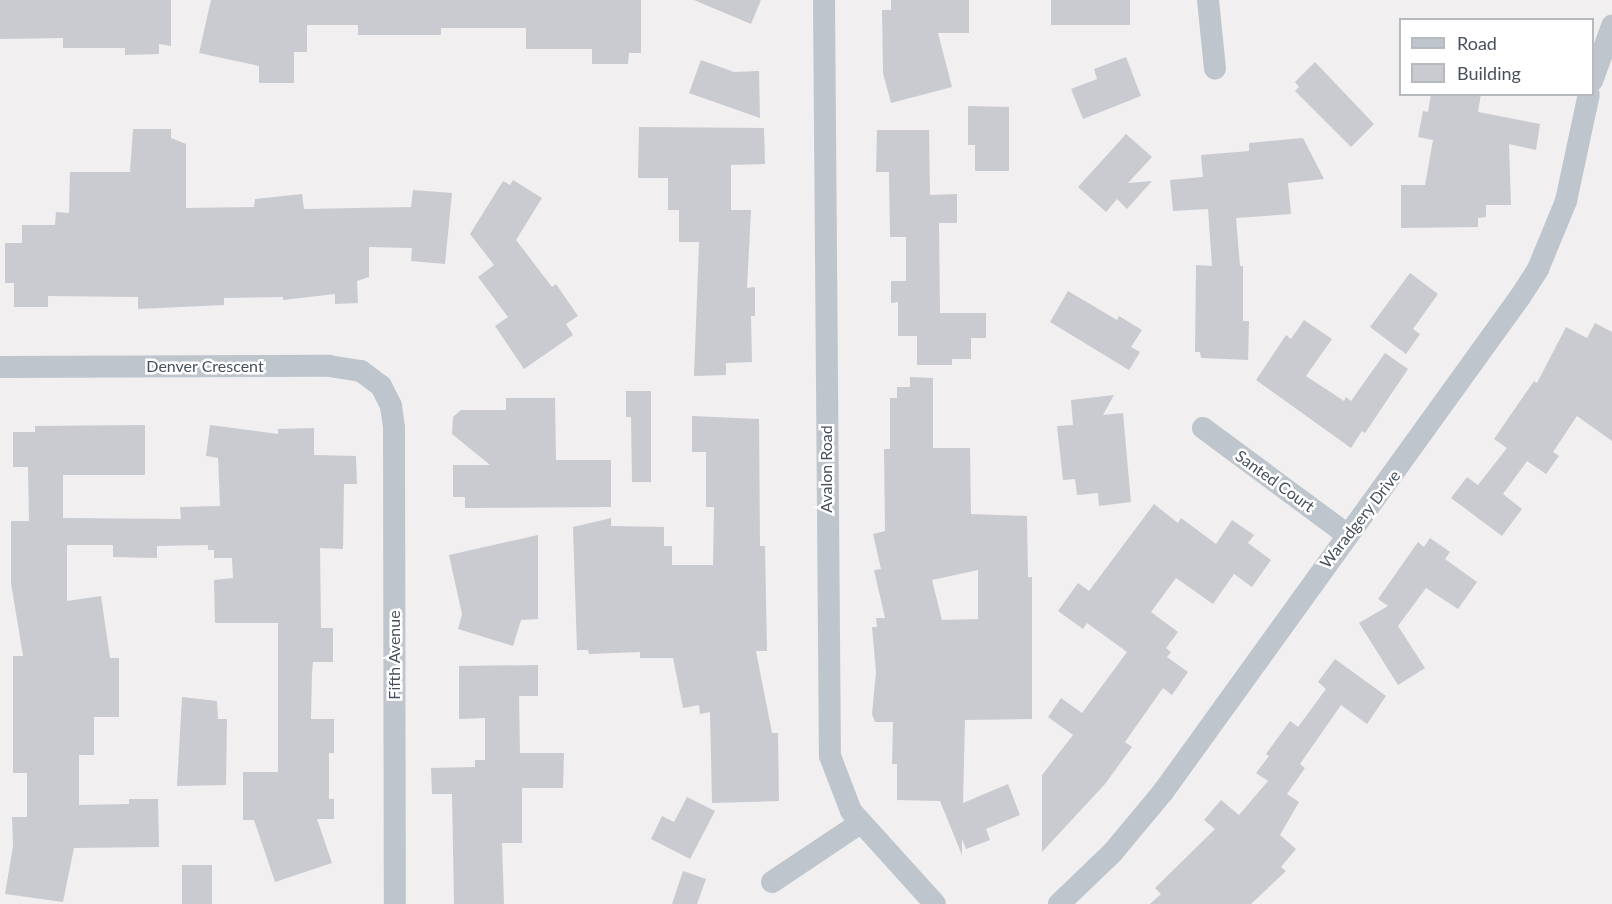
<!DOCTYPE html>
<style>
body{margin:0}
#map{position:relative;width:1612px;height:904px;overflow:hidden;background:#f1efef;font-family:Lato,sans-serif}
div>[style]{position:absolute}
.building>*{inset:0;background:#c9cbd1;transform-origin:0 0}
.minor>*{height:22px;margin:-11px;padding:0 11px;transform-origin:11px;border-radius:11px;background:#bec5cd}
span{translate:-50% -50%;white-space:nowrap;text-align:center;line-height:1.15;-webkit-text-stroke:5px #fff;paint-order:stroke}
.street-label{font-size:16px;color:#48515b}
.legend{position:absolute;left:1399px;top:18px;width:195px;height:78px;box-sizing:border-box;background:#fff;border:2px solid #b6b9bd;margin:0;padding:8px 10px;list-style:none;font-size:18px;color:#48515b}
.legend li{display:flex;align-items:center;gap:12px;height:30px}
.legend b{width:30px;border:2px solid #b6b9bd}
</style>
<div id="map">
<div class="building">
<div style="clip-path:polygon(0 0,171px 0,171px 46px,159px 44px,159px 54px,125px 55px,125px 48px,63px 48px,63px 38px,0 39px)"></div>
<div style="clip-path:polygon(211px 0,641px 0,641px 53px,629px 53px,628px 64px,592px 64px,592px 49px,526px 49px,526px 28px,441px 28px,441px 35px,358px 35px,358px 25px,307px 25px,307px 52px,294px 52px,294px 83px,259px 83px,259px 66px,199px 53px)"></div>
<div style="clip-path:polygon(694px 0,761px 0,751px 24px)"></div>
<div style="clip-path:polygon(891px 0,969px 0,969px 33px,938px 33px,952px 87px,891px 103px,883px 73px,882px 10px,891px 10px)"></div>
<div style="left:1051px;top:0;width:79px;height:25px"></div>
<div style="clip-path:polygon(1126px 57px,1141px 96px,1083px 119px,1071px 89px,1097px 79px,1094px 69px)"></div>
<div style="clip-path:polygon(701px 60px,734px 72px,759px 71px,760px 118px,689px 93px)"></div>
<div style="clip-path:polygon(1315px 62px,1374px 124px,1351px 147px,1295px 91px,1299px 87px,1295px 82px)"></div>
<div style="clip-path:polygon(1431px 94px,1481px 94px,1478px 112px,1540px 124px,1536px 150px,1509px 144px,1511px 205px,1486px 205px,1486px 217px,1478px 218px,1478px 227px,1401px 228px,1401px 185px,1425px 185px,1433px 140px,1418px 137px,1423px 111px,1428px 112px)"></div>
<div style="clip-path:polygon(968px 106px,1009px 107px,1009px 171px,975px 171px,975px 145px,968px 145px)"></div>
<div style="clip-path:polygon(639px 127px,764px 128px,765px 164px,731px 165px,731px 210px,751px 210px,747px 288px,755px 287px,755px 316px,751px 316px,752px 362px,726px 363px,726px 375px,694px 376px,699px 242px,679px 242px,679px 210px,668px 210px,668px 178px,638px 178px)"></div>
<div style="clip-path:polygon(133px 129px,171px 129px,171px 138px,186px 144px,186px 208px,254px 207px,255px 199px,302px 194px,304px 209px,411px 207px,413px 190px,452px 193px,445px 264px,411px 261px,412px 248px,369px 247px,369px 277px,357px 281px,358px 303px,335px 304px,335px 294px,283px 300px,283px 297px,224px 298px,224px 305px,138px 309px,138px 297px,48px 296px,48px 307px,14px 307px,14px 283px,5px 283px,5px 243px,22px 243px,22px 225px,55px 225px,56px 212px,69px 213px,70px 172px,130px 172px)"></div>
<div style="clip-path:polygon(877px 130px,929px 130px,930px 195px,957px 194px,957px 223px,939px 223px,940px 313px,986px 313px,986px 338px,971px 338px,971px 359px,952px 359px,952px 365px,917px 365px,917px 336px,898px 336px,898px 302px,891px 303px,891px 281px,906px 281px,906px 237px,890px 237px,889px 172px,876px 172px)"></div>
<div style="clip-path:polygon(1126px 134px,1152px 157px,1128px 183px,1152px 181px,1127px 209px,1117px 199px,1106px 212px,1078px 187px)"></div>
<div style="clip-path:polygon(1303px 138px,1324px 179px,1288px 183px,1291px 214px,1236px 218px,1240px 266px,1243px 266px,1243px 321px,1249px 321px,1248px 360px,1201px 358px,1200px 352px,1195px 352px,1196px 265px,1212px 266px,1208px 209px,1173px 211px,1170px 180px,1203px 177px,1201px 155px,1249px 151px,1249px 143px)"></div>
<div style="clip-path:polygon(513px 180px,542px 198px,516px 240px,552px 287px,556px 284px,578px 316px,566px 324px,573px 335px,524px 369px,495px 326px,508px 317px,478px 277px,494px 265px,470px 234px,503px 181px,510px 185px)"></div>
<div style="clip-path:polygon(1410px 273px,1438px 294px,1413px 329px,1420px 334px,1406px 354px,1370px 327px)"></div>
<div style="clip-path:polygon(1068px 291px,1117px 320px,1119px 316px,1142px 330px,1131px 347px,1140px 352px,1129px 370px,1050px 322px)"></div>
<div style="clip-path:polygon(1304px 320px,1332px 339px,1306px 376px,1344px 401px,1346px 397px,1351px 401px,1385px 353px,1408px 369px,1365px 433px,1362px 431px,1351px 448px,1256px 380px,1286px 335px,1291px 339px)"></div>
<div style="clip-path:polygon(1595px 323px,1612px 332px,1612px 441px,1577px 416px,1553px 452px,1559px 456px,1546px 474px,1527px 461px,1503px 494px,1522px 509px,1502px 536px,1451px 498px,1467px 477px,1478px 485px,1507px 448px,1494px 439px,1534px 381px,1537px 383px,1566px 327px,1587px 338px)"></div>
<div style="clip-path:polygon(evenodd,910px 377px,933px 378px,933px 448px,970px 448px,971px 514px,1027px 516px,1028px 577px,1032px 577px,1032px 719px,965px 720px,963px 803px,1008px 784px,1020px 815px,986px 829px,990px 840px,966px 849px,962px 839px,962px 855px,940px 801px,897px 800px,897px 764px,892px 764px,893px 722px,875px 722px,872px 714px,876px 672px,872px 627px,877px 627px,876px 618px,885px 618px,874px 570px,881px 569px,873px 534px,885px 531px,884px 449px,890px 449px,890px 398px,897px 398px,897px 387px,910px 387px,910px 377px,978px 570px,978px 619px,942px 620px,932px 580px,978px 570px)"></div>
<div style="clip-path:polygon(626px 391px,651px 391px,651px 482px,632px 482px,631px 417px,626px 417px)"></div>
<div style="clip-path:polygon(1114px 395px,1103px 415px,1123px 413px,1131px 502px,1099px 506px,1098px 493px,1077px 495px,1075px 479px,1063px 480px,1057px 426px,1073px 425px,1071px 400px)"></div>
<div style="clip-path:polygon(506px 398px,555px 398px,556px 460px,611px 460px,611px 507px,465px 508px,465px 497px,453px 497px,453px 465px,490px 465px,452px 434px,453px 417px,461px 410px,506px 410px)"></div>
<div style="clip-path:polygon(692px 416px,759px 419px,760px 546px,765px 546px,767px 651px,756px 651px,772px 733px,778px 733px,779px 801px,712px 803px,710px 712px,700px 714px,699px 705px,683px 708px,673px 658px,640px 658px,640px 652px,589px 654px,588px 650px,577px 650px,573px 527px,611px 518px,611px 526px,664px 527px,664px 546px,672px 546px,672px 565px,713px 565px,714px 507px,706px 507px,706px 452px,692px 452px)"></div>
<div style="clip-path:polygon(145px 425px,145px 475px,63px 475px,63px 518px,181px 519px,180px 507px,220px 506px,218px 458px,206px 456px,210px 425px,278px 434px,278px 429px,314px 428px,314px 455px,356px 456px,357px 484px,344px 484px,343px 549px,320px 548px,321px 628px,333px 628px,333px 662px,313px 662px,312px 673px,311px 719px,334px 719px,334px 753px,329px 753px,329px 799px,334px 799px,334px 819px,317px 819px,332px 863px,275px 882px,254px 820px,243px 820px,243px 772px,278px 772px,278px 623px,215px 623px,214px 580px,233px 578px,232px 558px,214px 558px,214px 550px,208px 550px,208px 545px,157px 546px,157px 558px,113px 557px,113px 545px,67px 545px,67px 601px,101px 596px,110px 658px,119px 658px,119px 717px,94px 717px,94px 755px,79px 755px,79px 805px,129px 804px,129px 799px,158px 799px,159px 847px,74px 848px,63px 902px,5px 894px,13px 846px,12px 817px,27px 817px,27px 773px,13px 773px,13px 656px,23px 656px,11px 583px,11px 521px,29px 521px,28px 467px,13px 467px,13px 432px,35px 432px,35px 426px)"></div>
<div style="clip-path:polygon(1154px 504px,1178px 523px,1181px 518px,1216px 544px,1232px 520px,1254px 535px,1248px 543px,1271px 560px,1252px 587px,1234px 574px,1213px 604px,1176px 578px,1151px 612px,1178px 632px,1166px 648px,1171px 652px,1167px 657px,1188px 672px,1172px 695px,1163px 688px,1125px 742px,1132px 747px,1105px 784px,1042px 852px,1042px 775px,1073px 735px,1048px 717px,1061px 698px,1082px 713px,1127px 652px,1087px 623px,1083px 629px,1058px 611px,1078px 583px,1089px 591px)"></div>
<div style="clip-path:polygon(538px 535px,538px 619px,521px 620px,513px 646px,458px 629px,462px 614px,449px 555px)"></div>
<div style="clip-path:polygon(1430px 538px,1450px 552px,1445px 559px,1477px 582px,1458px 609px,1426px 588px,1398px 626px,1425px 668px,1398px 685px,1359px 623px,1388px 606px,1378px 599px,1418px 542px,1424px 547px)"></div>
<div style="clip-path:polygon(1335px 659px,1386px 696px,1367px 724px,1341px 705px,1300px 764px,1305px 768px,1287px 794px,1299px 802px,1280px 835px,1296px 849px,1281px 867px,1286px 871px,1251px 904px,1150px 904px,1161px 894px,1155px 888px,1215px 829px,1204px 820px,1221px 800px,1239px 815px,1268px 781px,1256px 773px,1269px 756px,1266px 754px,1290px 721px,1298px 727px,1326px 689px,1318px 682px)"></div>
<div style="clip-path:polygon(538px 665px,538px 696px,519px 696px,520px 753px,564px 753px,563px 788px,522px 788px,522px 843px,502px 843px,504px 904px,454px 904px,452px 794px,432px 794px,431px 768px,475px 767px,475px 760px,485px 760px,485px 718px,459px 719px,459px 666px)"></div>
<div style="clip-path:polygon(182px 697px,217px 701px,218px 719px,227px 719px,226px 785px,177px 786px)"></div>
<div style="clip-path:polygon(687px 797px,715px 811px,690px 859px,651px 839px,662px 816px,674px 822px)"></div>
<div style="left:182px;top:865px;width:30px;height:39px"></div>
<div style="clip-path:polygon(683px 871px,706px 879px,697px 904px,672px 904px)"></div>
</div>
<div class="minor">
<div style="left:824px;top:0;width:756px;rotate:89.55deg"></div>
<div style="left:830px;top:756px;width:59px;rotate:69.1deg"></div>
<div style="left:851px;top:811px;width:125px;rotate:47.9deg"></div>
<div style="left:1208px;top:0;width:69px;rotate:84.2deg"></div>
<div style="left:1592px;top:81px;width:59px;rotate:-70deg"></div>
<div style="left:0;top:367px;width:329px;rotate:-0.2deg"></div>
<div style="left:329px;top:366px;width:32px;rotate:9deg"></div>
<div style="left:361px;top:371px;width:25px;rotate:37deg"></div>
<div style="left:381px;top:386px;width:22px;rotate:63deg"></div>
<div style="left:391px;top:406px;width:22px;rotate:82deg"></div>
<div style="left:394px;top:428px;width:476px;rotate:89.9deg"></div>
<div style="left:1203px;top:428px;width:178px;rotate:36.5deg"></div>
<div style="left:772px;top:882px;width:106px;rotate:-33.8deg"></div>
<div style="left:1059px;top:904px;width:75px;rotate:-43.9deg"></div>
<div style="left:1113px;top:852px;width:78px;rotate:-50.2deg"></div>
<div style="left:1163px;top:792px;width:610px;rotate:-54.2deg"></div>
<div style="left:1520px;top:297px;width:33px;rotate:-57deg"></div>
<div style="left:1538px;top:269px;width:74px;rotate:-67.6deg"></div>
<div style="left:1566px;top:201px;width:109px;rotate:-77.9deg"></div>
</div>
<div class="street-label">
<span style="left:205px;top:366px">Denver Crescent</span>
<span style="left:826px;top:469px;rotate:-90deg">Avalon Road</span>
<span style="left:1275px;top:481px;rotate:36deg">Santed Court</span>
<span style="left:1360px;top:519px;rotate:-52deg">Waradgery Drive</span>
<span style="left:394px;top:655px;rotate:-90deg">Fifth Avenue</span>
</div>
<ul class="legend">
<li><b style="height:8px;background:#bec5cd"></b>Road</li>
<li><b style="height:16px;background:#c9cbd1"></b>Building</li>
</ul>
</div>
